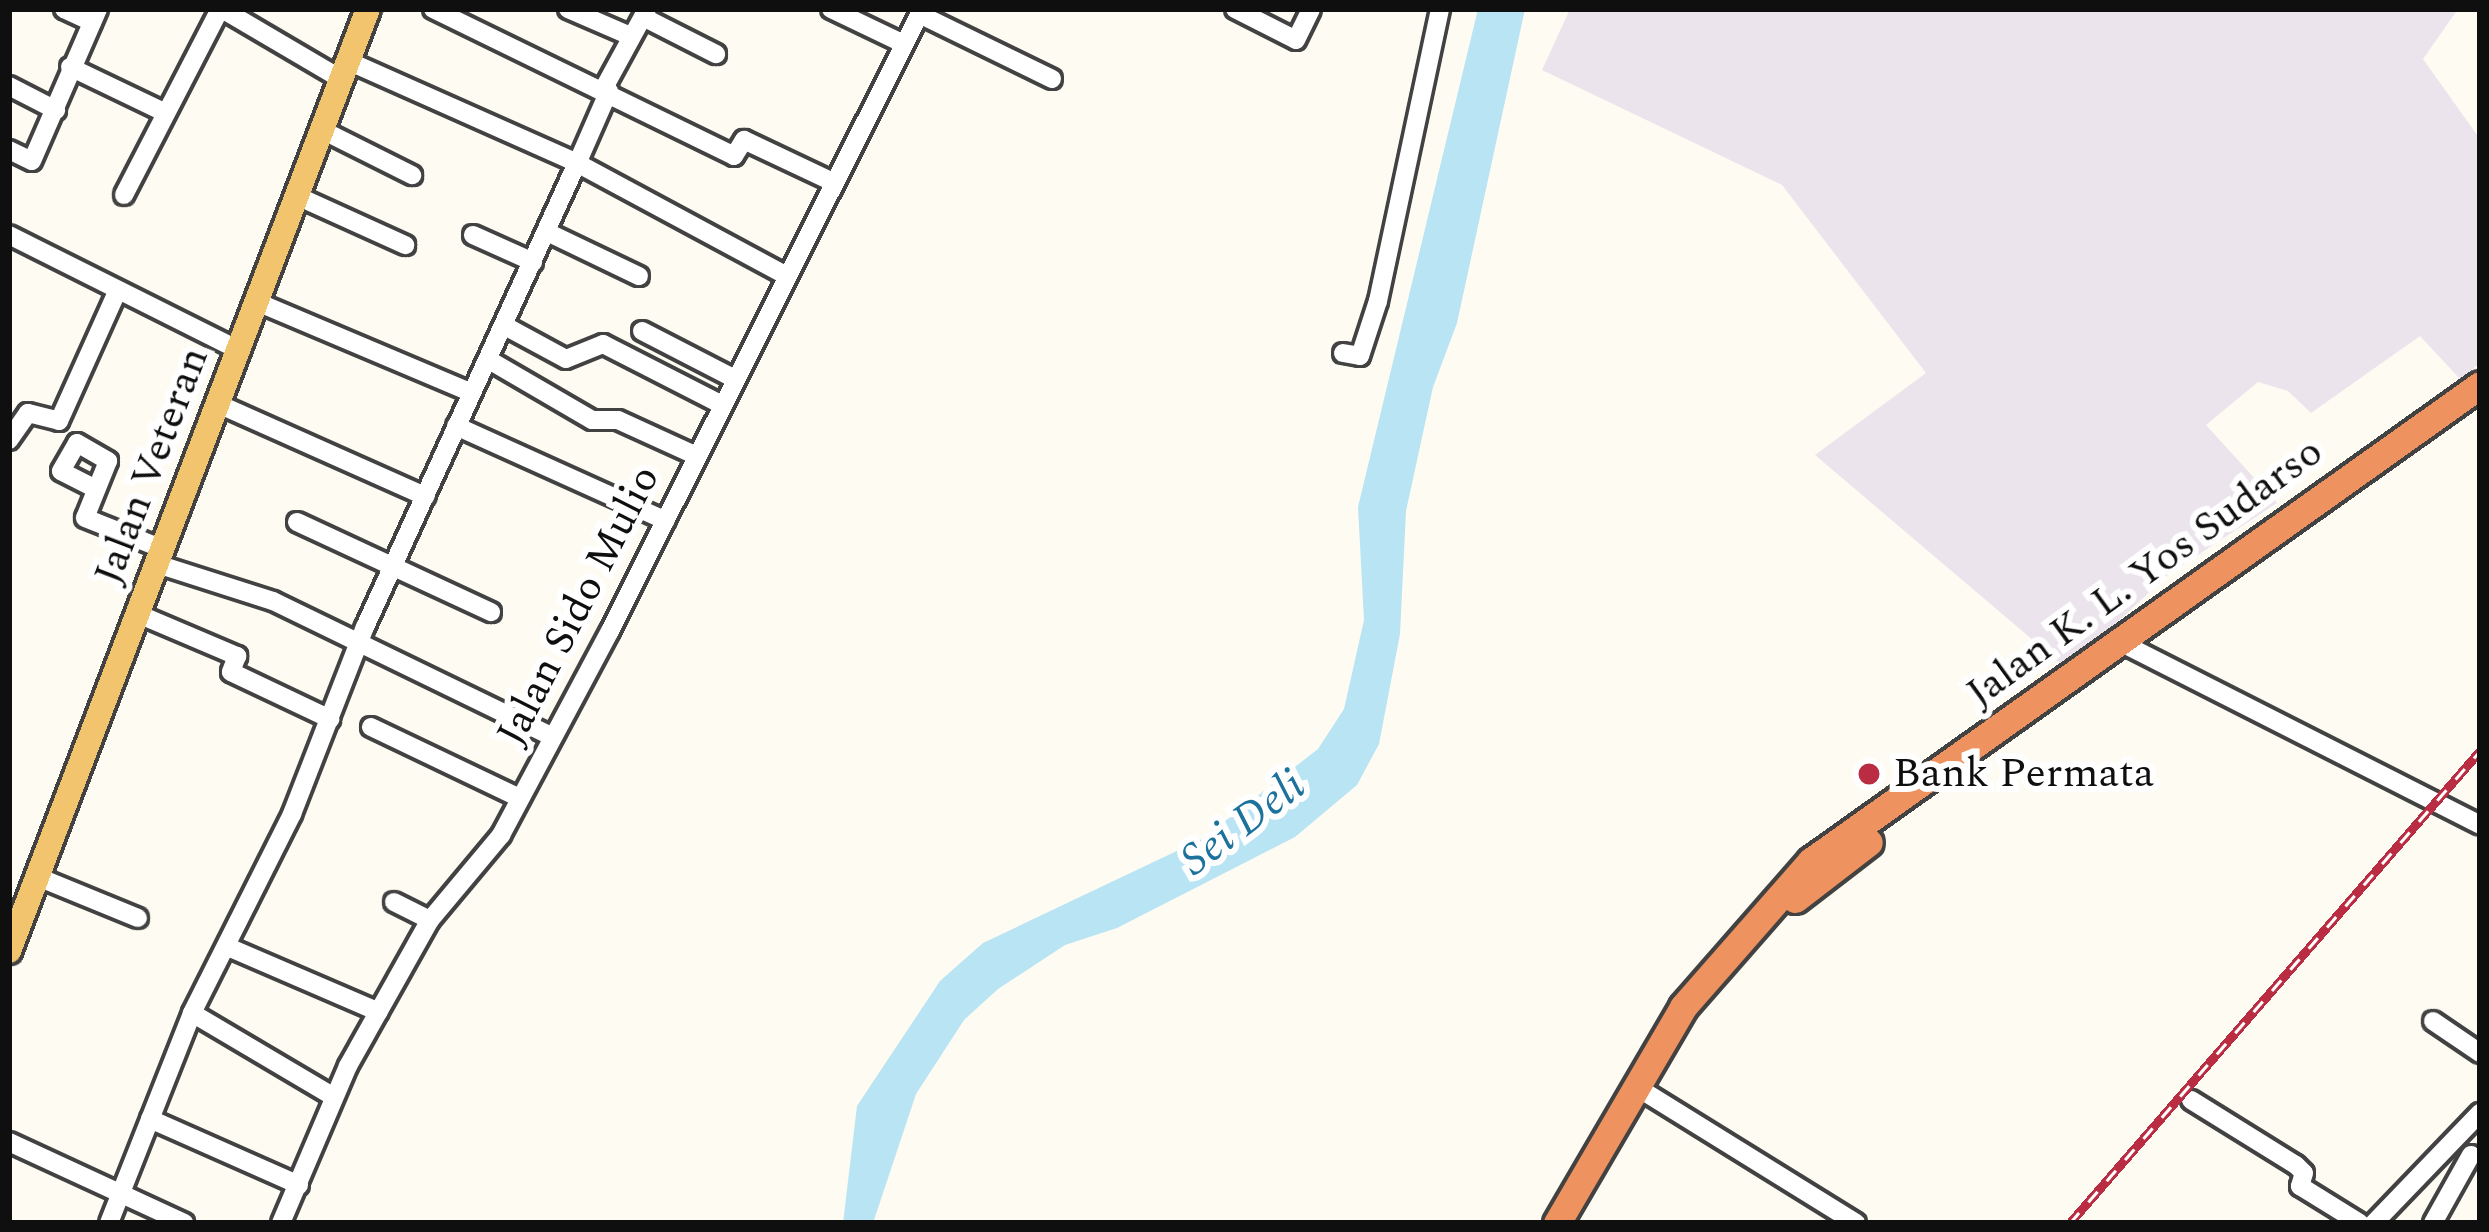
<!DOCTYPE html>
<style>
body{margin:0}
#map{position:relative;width:2489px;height:1232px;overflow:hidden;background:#fefbf2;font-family:Spectral,serif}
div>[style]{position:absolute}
.industrial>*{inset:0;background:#ebe4ed}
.water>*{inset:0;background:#b8e4f4}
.roads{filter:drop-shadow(3px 0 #424242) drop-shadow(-3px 0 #424242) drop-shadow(0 3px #424242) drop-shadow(0 -3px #424242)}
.minor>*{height:18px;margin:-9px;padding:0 9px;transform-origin:9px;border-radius:9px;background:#fff}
.major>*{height:24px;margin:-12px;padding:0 12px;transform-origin:12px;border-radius:12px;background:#f2c46d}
.highway>*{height:27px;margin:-13.5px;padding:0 13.5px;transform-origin:13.5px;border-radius:13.5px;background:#ee9260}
.rail>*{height:9px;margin-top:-4.5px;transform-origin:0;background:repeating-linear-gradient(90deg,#fff 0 14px,#ba2c42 0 28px);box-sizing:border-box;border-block:3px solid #ba2c42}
.dots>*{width:33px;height:33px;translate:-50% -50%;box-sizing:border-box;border:6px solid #fff;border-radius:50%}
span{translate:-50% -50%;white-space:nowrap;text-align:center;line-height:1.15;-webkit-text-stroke:12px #fff;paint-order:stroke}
.street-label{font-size:42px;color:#0f0f0f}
.poi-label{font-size:42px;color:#0f0f0f}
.left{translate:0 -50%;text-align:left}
.water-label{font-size:45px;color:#1d729c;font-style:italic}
.frame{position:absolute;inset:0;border:12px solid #0f0f0f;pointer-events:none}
</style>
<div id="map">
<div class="industrial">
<div style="clip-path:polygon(1570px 9px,2458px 9px,2423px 59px,2480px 139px,2480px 363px,2460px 379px,2420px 336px,2311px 413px,2288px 391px,2258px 382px,2206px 425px,2277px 503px,2169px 574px,2067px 669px,1815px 455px,1926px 373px,1782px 185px,1542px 70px)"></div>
</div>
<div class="water">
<div style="clip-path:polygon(1478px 9px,1525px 9px,1457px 323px,1433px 387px,1406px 511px,1400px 634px,1379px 744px,1357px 785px,1295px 837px,1117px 928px,1065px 945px,998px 989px,964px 1020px,916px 1094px,873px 1223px,843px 1223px,857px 1106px,940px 981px,983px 943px,1202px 839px,1318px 749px,1344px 709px,1364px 620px,1358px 507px)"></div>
</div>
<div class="roads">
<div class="minor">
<div style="left:64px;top:9px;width:31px;rotate:25deg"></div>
<div style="left:222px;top:9px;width:138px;rotate:30.5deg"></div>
<div style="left:433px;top:9px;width:335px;rotate:26deg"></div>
<div style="left:734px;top:156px;width:19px;rotate:-58deg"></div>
<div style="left:744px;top:140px;width:98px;rotate:25.3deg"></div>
<div style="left:568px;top:9px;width:68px;rotate:23.5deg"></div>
<div style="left:831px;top:9px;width:81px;rotate:25.6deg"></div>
<div style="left:1235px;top:9px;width:68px;rotate:26.9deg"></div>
<div style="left:1296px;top:40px;width:34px;rotate:-64deg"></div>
<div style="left:919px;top:14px;width:148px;rotate:26deg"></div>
<div style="left:643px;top:17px;width:82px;rotate:26.9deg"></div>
<div style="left:348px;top:61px;width:251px;rotate:24deg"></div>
<div style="left:577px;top:163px;width:234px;rotate:28.3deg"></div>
<div style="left:70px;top:67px;width:106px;rotate:25.6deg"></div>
<div style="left:9px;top:86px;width:53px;rotate:27.1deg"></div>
<div style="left:604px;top:88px;width:90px;rotate:-61.4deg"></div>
<div style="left:322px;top:130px;width:101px;rotate:26.6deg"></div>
<div style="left:9px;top:150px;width:25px;rotate:26deg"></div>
<div style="left:32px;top:161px;width:166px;rotate:-66.5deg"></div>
<div style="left:576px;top:166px;width:82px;rotate:-66.3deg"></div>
<div style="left:124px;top:195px;width:209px;rotate:-62.7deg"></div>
<div style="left:297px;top:196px;width:119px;rotate:24.4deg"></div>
<div style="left:547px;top:232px;width:102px;rotate:25.6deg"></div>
<div style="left:9px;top:235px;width:257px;rotate:26.6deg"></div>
<div style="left:473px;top:235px;width:66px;rotate:24.2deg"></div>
<div style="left:257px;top:302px;width:233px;rotate:22.9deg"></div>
<div style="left:505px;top:326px;width:69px;rotate:28.4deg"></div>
<div style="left:566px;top:359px;width:40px;rotate:-22deg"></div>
<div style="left:603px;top:344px;width:134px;rotate:27.1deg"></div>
<div style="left:642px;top:331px;width:102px;rotate:27.3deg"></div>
<div style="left:1343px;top:353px;width:17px;rotate:10deg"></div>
<div style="left:1360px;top:356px;width:58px;rotate:-71.9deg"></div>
<div style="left:1378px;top:301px;width:299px;rotate:-78deg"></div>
<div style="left:489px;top:360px;width:119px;rotate:30.2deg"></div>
<div style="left:592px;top:420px;width:26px"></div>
<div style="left:618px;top:420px;width:87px;rotate:24.5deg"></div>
<div style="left:218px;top:404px;width:227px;rotate:24deg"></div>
<div style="left:456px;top:426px;width:230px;rotate:24.3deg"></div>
<div style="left:9px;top:440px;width:33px;rotate:-55deg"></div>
<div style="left:28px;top:413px;width:32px;rotate:14deg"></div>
<div style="left:59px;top:421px;width:141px;rotate:-65.8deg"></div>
<div style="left:94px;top:488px;width:37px;rotate:-153deg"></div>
<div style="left:61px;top:471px;width:32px;rotate:-60deg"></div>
<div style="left:77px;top:443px;width:36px;rotate:30deg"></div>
<div style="left:108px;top:461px;width:61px;rotate:112deg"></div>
<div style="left:85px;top:518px;width:84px;rotate:21.7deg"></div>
<div style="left:297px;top:522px;width:214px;rotate:24.9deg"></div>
<div style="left:157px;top:564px;width:122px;rotate:17.7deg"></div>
<div style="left:273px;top:601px;width:311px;rotate:25.9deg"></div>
<div style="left:138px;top:614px;width:108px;rotate:23deg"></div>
<div style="left:237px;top:656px;width:17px;rotate:111deg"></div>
<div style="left:231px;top:672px;width:110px;rotate:25.4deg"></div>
<div style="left:2116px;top:640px;width:408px;rotate:26.9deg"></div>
<div style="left:371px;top:727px;width:165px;rotate:25.5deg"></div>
<div style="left:38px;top:877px;width:108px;rotate:22.3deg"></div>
<div style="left:394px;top:902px;width:40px;rotate:26.6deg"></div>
<div style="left:228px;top:947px;width:164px;rotate:23.3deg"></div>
<div style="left:192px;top:1013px;width:165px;rotate:30.6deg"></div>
<div style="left:2433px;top:1021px;width:57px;rotate:34.2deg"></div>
<div style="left:1635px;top:1086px;width:260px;rotate:31.8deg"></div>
<div style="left:2191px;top:1100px;width:123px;rotate:31.8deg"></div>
<div style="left:2296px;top:1165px;width:11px;rotate:45deg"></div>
<div style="left:2304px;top:1173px;width:14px;rotate:107deg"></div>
<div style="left:2300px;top:1186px;width:70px;rotate:31.7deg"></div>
<div style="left:150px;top:1119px;width:163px;rotate:23.9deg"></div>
<div style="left:9px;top:1142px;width:193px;rotate:24.8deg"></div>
<div style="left:109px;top:1223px;width:226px;rotate:-68.4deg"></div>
<div style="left:192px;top:1013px;width:223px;rotate:-63.3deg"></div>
<div style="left:292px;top:814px;width:201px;rotate:-68.7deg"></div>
<div style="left:365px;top:627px;width:510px;rotate:-65.44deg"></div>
<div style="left:281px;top:1223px;width:171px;rotate:-66.9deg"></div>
<div style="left:348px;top:1066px;width:167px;rotate:-60.7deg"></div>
<div style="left:430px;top:920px;width:111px;rotate:-50.1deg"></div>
<div style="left:501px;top:835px;width:231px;rotate:-61.9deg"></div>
<div style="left:610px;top:631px;width:696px;rotate:-63.36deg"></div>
<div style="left:2374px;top:1223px;width:153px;rotate:-46.1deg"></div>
<div style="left:2433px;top:1223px;width:78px;rotate:-60.8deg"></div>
</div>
<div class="major">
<div style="left:9px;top:951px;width:1008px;rotate:-69.14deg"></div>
</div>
<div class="highway">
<div style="left:1795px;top:899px;width:93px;rotate:-37.6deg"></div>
<div style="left:1557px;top:1223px;width:250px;rotate:-59.7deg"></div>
<div style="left:1683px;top:1007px;width:194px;rotate:-48.8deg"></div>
<div style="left:1811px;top:861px;width:821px;rotate:-35.43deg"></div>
</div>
</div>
<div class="rail">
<div style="left:2070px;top:1223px;width:625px;rotate:-49.02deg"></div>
</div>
<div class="dots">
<div style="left:1869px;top:774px;background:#ba2c42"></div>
</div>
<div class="street-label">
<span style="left:152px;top:466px;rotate:-69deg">Jalan Veteran</span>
<span style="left:2145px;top:573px;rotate:-36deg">Jalan K. L. Yos Sudarso</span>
<span style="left:579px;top:606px;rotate:-63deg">Jalan Sido Mulio</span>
</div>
<div class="poi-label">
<span class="left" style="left:1893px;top:774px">Bank Permata</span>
</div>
<div class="water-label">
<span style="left:1243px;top:823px;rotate:-37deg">Sei Deli</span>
</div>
<div class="frame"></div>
</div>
